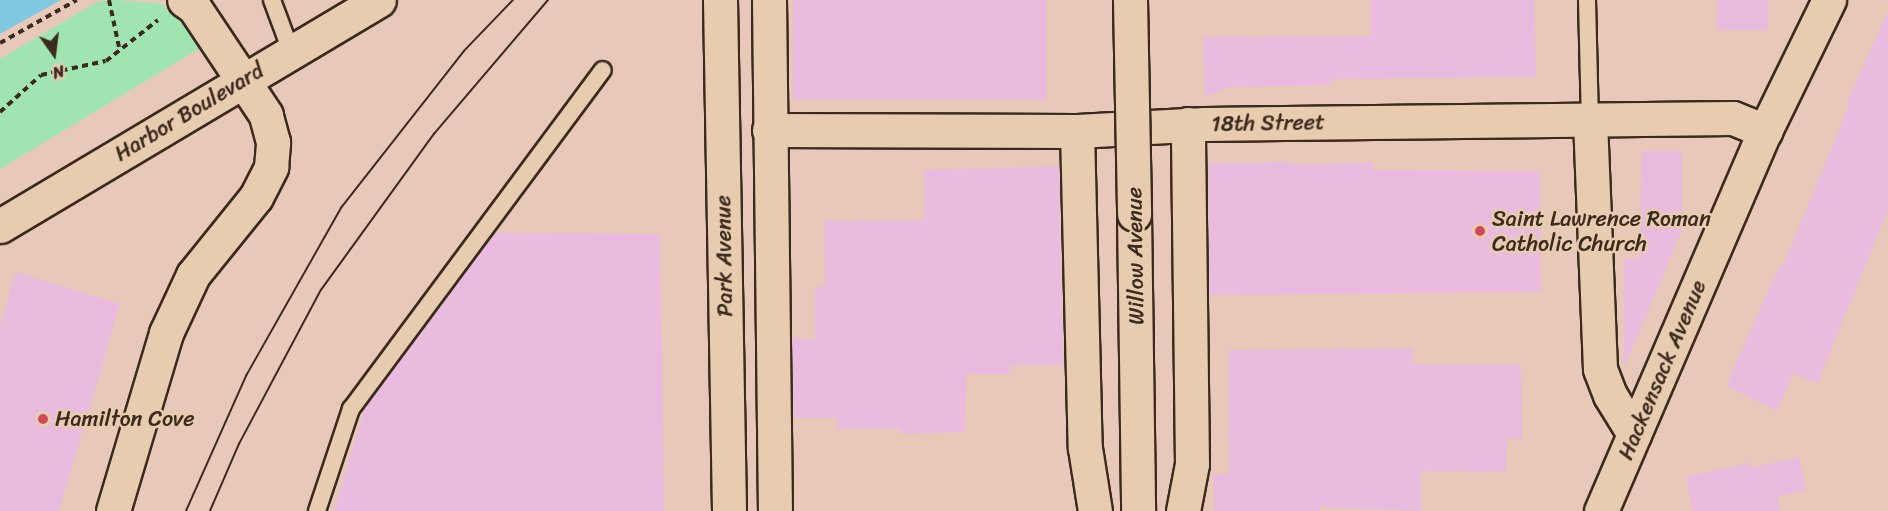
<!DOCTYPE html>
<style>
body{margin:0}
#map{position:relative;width:1888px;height:511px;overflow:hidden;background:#e8c9b9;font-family:Sriracha,sans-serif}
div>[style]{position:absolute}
.green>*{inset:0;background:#a0e5b1}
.water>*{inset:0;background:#81c9e1}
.building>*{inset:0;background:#e8bbdf;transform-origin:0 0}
.path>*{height:4px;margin-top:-2px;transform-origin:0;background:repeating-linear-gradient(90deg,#3b2a1e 0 6px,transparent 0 10.5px)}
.roads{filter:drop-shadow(2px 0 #3b2a1e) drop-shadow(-2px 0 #3b2a1e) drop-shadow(0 2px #3b2a1e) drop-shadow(0 -2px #3b2a1e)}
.lane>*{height:16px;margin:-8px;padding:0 8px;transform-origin:8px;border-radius:8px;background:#e8ccaf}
.street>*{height:33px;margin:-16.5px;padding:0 16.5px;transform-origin:16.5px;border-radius:16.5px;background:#e8ccaf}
.secondary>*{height:33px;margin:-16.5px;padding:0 16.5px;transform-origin:16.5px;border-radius:16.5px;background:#e8ccaf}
.tram>*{height:1.5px;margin:-0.75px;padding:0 0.75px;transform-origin:0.75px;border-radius:0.75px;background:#3b2a1e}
.bridges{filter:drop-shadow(2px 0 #3b2a1e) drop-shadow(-2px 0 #3b2a1e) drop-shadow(0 2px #3b2a1e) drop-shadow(0 -2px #3b2a1e)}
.secondary-bridge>*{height:33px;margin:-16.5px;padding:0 16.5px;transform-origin:16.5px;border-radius:16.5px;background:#e8ccaf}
.dots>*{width:16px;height:16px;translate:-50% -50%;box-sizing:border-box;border:3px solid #e8ccaf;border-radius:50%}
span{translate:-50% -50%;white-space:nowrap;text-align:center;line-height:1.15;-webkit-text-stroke:5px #e8ccaf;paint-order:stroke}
.street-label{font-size:22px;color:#3b2a1e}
.poi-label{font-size:22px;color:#3b2a1e}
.left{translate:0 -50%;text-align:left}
.north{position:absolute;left:24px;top:24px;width:60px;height:60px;-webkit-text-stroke:4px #e8ccaf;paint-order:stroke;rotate:166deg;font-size:16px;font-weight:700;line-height:24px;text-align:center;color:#3b2a1e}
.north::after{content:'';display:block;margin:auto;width:21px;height:27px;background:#3b2a1e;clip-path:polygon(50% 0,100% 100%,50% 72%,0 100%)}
</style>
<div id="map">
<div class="green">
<div style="clip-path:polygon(112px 0,160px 3px,177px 14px,202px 47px,0 169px,0 59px,97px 2px)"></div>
</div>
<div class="water">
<div style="clip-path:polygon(0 0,61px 0,0 34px)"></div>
</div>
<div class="building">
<div style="left:793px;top:0;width:253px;height:100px"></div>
<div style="clip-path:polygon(1371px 0,1534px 0,1536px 77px,1332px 79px,1332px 85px,1229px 87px,1205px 97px,1203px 37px,1371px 36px)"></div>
<div style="left:1717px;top:0;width:51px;height:30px"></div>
<div style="clip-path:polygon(1888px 11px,1888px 210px,1817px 384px,1793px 373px,1777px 411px,1728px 387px,1730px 376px,1780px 265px,1783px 266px,1849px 106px,1846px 105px)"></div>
<div style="clip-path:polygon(1642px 151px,1682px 151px,1682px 230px,1624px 368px,1624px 258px,1639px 259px)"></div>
<div style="clip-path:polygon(1291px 162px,1291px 165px,1373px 162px,1373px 170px,1540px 171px,1541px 292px,1209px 295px,1209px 163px)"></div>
<div style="clip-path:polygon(1059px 166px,1063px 365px,1010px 365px,1011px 374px,966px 374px,965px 432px,900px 434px,901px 428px,838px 429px,838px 418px,794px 418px,792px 338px,815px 339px,815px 287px,825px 286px,824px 221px,924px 220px,924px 170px)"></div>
<div style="clip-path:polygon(495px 233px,660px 234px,664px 511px,334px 511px,365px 408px)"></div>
<div style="clip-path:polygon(16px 272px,120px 304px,59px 511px,0 511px,0 326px)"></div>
<div style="clip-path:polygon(1413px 348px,1413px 364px,1521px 364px,1522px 439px,1507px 438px,1506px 472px,1421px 471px,1421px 511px,1320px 507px,1320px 511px,1214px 511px,1213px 474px,1229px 474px,1228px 350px)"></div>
<div style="clip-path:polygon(1799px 457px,1806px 490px,1777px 497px,1780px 511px,1693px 511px,1686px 477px,1753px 462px,1750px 468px)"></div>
</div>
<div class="path">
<div style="left:109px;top:0;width:48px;rotate:78deg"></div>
<div style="left:0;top:43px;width:88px;rotate:-29.2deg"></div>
<div style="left:0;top:112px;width:55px;rotate:-42.1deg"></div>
<div style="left:41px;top:75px;width:66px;rotate:-12.2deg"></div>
<div style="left:106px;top:61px;width:66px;rotate:-38.3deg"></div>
</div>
<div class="roads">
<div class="lane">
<div style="left:272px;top:0;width:54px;rotate:69.6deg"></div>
<div style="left:1587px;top:0;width:120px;rotate:88.6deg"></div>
<div style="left:317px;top:511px;width:108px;rotate:-71.6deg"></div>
<div style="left:351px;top:409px;width:422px;rotate:-53.4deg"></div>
</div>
<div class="street">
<div style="left:769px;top:0;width:511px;rotate:89.33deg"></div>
<div style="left:1590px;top:120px;width:249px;rotate:87.7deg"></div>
<div style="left:1600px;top:369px;width:28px;rotate:69deg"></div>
<div style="left:1610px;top:395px;width:46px;rotate:58.4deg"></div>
<div style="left:769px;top:130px;width:308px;rotate:0.2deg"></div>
<div style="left:1077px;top:131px;width:128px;rotate:-3.1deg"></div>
<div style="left:1205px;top:124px;width:528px;rotate:-0.65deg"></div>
<div style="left:1733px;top:118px;width:35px;rotate:22deg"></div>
<div style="left:0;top:226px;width:441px;rotate:-30.8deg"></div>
<div style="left:113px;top:511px;width:186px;rotate:-73.4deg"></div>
<div style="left:166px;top:333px;width:64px;rotate:-65deg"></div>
<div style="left:193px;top:275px;width:100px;rotate:-51.1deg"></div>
<div style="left:256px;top:197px;width:34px;rotate:-63deg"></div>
<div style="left:271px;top:167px;width:25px;rotate:-85deg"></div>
<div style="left:273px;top:142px;width:28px;rotate:-105deg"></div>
<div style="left:266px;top:115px;width:130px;rotate:-123.7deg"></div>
<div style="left:194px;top:7px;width:12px;rotate:-145deg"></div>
<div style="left:1601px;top:511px;width:414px;rotate:-66.7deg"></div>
<div style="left:1765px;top:131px;width:146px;rotate:-64deg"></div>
</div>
<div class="secondary">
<div style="left:720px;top:0;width:511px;rotate:88.99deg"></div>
<div style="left:1077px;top:131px;width:317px;rotate:88.6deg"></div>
<div style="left:1085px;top:448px;width:64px;rotate:81deg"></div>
<div style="left:1134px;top:214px;width:297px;rotate:89.2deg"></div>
<div style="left:1183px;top:511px;width:48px;rotate:-79.2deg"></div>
<div style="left:1192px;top:464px;width:340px;rotate:-90.7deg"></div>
</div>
</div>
<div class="tram">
<div style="left:186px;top:511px;width:148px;rotate:-66deg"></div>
<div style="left:246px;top:376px;width:193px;rotate:-60.5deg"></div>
<div style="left:341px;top:208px;width:199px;rotate:-51.9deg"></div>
<div style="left:464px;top:51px;width:71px;rotate:-46.1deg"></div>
<div style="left:210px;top:511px;width:73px;rotate:-66.6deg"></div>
<div style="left:239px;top:444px;width:174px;rotate:-62deg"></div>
<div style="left:321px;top:290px;width:193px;rotate:-54.1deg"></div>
<div style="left:434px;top:134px;width:176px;rotate:-49.6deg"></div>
</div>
<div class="bridges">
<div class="secondary-bridge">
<div style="left:1130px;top:0;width:214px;rotate:88.9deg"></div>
</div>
</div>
<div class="dots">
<div style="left:1480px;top:231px;background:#d1495b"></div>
<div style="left:43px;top:419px;background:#d1495b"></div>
</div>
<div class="street-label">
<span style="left:189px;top:112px;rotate:-31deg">Harbor Boulevard</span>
<span style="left:1268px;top:123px;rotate:-1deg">18th Street</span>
<span style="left:724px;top:256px;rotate:-91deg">Park Avenue</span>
<span style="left:1135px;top:256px;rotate:-91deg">Willow Avenue</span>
<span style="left:1662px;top:370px;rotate:-67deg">Hackensack Avenue</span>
</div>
<div class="poi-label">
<span class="left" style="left:1492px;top:231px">Saint Lawrence Roman<br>Catholic Church</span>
<span class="left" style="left:55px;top:419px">Hamilton Cove</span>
</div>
<div class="north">N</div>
</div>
